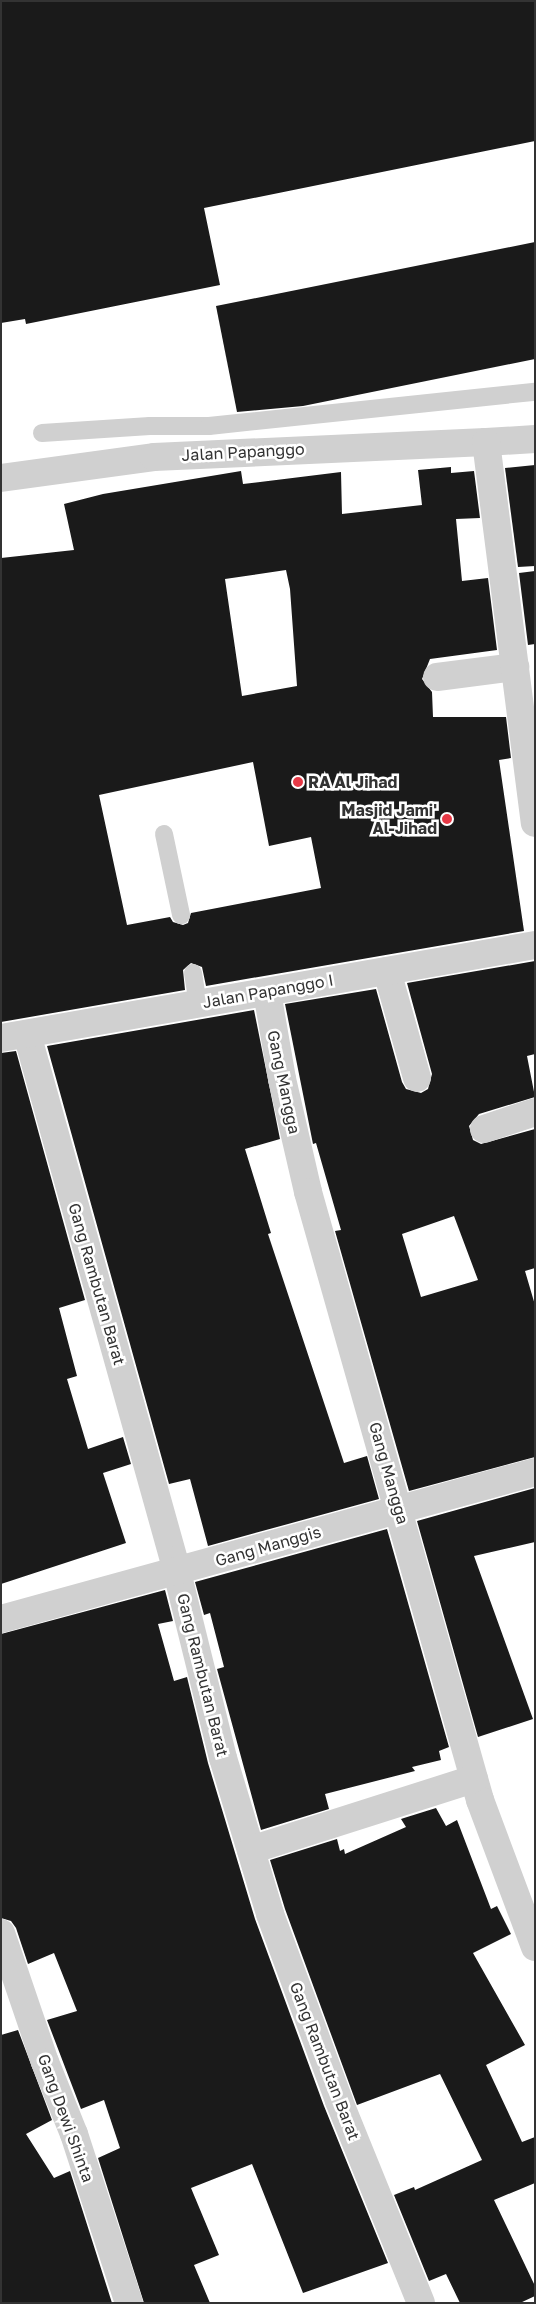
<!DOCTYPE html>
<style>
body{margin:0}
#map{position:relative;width:536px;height:2304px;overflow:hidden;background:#fff;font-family:"Golos Text",sans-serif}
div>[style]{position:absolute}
.building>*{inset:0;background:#1a1a1a}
.service>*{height:18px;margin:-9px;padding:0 9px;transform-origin:9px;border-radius:9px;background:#d0d0d0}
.minor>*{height:28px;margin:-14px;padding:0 14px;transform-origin:14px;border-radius:14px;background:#d0d0d0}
.tertiary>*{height:28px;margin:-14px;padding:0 14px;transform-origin:14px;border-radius:14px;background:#d0d0d0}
.dots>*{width:14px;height:14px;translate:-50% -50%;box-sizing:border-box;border:2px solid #fff;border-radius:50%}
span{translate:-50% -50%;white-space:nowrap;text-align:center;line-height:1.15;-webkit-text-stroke:5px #fff;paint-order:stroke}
.street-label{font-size:16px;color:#333}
.poi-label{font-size:16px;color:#333;font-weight:700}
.left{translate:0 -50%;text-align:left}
.right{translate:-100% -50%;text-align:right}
.frame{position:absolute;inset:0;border:2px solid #333;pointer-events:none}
</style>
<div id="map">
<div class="building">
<div style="clip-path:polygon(1px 1px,535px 1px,535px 141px,204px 208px,220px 285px,26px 324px,25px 319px,1px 323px)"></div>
<div style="clip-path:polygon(535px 242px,535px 359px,303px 406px,237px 412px,216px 306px)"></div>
<div style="clip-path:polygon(535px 465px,535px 566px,518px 567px,505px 468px)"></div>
<div style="clip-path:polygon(evenodd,451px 467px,451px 473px,474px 471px,480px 518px,456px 519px,462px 581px,488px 578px,497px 650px,430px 659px,422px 679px,432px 692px,433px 717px,506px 717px,511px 758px,499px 760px,524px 931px,206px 986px,202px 967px,191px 963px,183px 970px,185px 990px,1px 1022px,1px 558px,74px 550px,64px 504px,103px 494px,241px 471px,243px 484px,341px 472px,342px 514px,422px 505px,418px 470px,451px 467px,286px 570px,290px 589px,297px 686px,242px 696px,225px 579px,286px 570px,451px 467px,253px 762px,269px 846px,311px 837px,321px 888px,191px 913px,188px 923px,183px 925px,173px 922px,170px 917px,127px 925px,99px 795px,253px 762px)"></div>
<div style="clip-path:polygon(535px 571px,535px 644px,528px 645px,519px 573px)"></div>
<div style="clip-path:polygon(evenodd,535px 961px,535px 1054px,527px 1056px,535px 1097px,479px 1114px,469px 1126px,473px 1140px,481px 1144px,535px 1129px,535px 1268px,525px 1271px,535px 1305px,535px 1457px,409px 1491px,335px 1231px,341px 1230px,316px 1143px,313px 1144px,285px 1004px,376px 989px,402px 1082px,406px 1089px,421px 1093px,428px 1089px,432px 1074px,407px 983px,535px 961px,454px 1216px,478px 1280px,421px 1297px,402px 1234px,454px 1216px)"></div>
<div style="clip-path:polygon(254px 1010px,280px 1139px,245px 1149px,271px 1233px,268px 1234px,344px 1463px,367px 1456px,379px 1499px,208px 1546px,190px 1479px,169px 1484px,47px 1046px)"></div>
<div style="clip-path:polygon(16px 1051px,85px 1300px,59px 1308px,77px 1376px,67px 1379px,88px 1449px,123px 1437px,131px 1464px,103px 1473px,126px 1543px,1px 1584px,1px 1053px)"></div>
<div style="clip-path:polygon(535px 1488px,535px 1542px,474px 1556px,533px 1719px,478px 1737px,417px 1521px)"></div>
<div style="clip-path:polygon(387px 1529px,449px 1747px,439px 1751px,441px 1760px,412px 1767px,415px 1771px,325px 1794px,329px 1809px,261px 1830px,217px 1669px,224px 1667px,210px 1613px,204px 1615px,195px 1582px)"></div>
<div style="clip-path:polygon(165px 1590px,173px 1621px,158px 1624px,174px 1681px,187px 1677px,208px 1763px,255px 1919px,324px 2106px,388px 2263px,303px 2293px,252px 2164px,191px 2188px,219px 2255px,194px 2265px,210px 2303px,144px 2303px,98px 2158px,120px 2148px,104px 2100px,81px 2109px,47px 2020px,77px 2011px,54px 1953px,28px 1964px,16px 1928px,11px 1921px,1px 1918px,1px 1634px)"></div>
<div style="clip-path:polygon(436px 1808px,446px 1826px,457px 1820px,491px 1909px,497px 1906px,511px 1934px,473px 1953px,525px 2045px,486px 2065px,522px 2142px,535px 2137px,535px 2183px,494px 2200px,535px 2286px,535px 2296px,520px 2303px,460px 2303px,446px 2274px,429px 2281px,394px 2195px,414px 2187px,415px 2190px,482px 2160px,440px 2074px,357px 2105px,285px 1909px,270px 1860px,337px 1839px,340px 1851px,344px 1849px,345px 1854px,406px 1827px,401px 1819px,404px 1818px)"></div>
<div style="clip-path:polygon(18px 2030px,52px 2120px,26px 2134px,54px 2178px,70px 2171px,112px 2303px,1px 2303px,1px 2035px)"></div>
</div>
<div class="service">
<div style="left:42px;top:433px;width:108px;rotate:-3.7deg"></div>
<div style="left:150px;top:426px;width:59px"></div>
<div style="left:209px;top:426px;width:328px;rotate:-6deg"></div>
<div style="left:164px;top:834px;width:83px;rotate:78.1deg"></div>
<div style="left:193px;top:973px;width:31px;rotate:81deg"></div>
</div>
<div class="minor">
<div style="left:1px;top:478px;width:154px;rotate:-7.8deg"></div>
<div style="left:154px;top:457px;width:332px;rotate:-2.6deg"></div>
<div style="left:437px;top:677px;width:79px;rotate:-7.3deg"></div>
<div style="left:387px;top:971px;width:111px;rotate:74.3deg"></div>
<div style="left:267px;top:992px;width:88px;rotate:80.2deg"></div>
<div style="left:282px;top:1079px;width:116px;rotate:77deg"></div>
<div style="left:308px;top:1192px;width:632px;rotate:74.2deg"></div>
<div style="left:480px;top:1800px;width:157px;rotate:69.5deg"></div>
<div style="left:27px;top:1034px;width:546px;rotate:74.39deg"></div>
<div style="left:174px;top:1560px;width:204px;rotate:76.1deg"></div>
<div style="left:223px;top:1758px;width:163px;rotate:73.2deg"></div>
<div style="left:270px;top:1914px;width:199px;rotate:69.7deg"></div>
<div style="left:339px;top:2101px;width:218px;rotate:67.9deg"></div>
<div style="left:484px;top:1129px;width:54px;rotate:-18.4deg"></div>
<div style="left:1px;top:1619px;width:554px;rotate:-15.39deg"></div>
<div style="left:251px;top:1850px;width:234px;rotate:-17.7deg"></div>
<div style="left:1px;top:1933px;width:136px;rotate:71.2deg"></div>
<div style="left:45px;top:2062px;width:78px;rotate:68.1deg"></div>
<div style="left:74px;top:2134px;width:178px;rotate:72deg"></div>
</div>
<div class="tertiary">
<div style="left:535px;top:439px;width:49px;rotate:176.5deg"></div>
<div style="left:486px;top:442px;width:384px;rotate:82.7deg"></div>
<div style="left:1px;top:1038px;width:542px;rotate:-9.88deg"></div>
</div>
<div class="dots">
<div style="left:298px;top:782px;background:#e63946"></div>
<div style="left:447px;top:819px;background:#e63946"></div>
</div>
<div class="street-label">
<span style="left:243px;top:452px;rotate:-3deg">Jalan Papanggo</span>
<span style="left:268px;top:991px;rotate:-10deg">Jalan Papanggo I</span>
<span style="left:284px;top:1082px;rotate:78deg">Gang Mangga</span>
<span style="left:97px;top:1284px;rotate:74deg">Gang Rambutan Barat</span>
<span style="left:389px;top:1473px;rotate:74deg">Gang Mangga</span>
<span style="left:268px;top:1546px;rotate:-16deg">Gang Manggis</span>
<span style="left:203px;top:1675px;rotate:76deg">Gang Rambutan Barat</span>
<span style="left:325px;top:2061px;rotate:69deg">Gang Rambutan Barat</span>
<span style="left:66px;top:2118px;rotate:70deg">Gang Dewi Shinta</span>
</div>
<div class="poi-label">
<span class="left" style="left:308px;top:782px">RA Al Jihad</span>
<span class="right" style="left:437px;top:819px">Masjid Jami'<br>Al-Jihad</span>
</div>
<div class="frame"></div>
</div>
